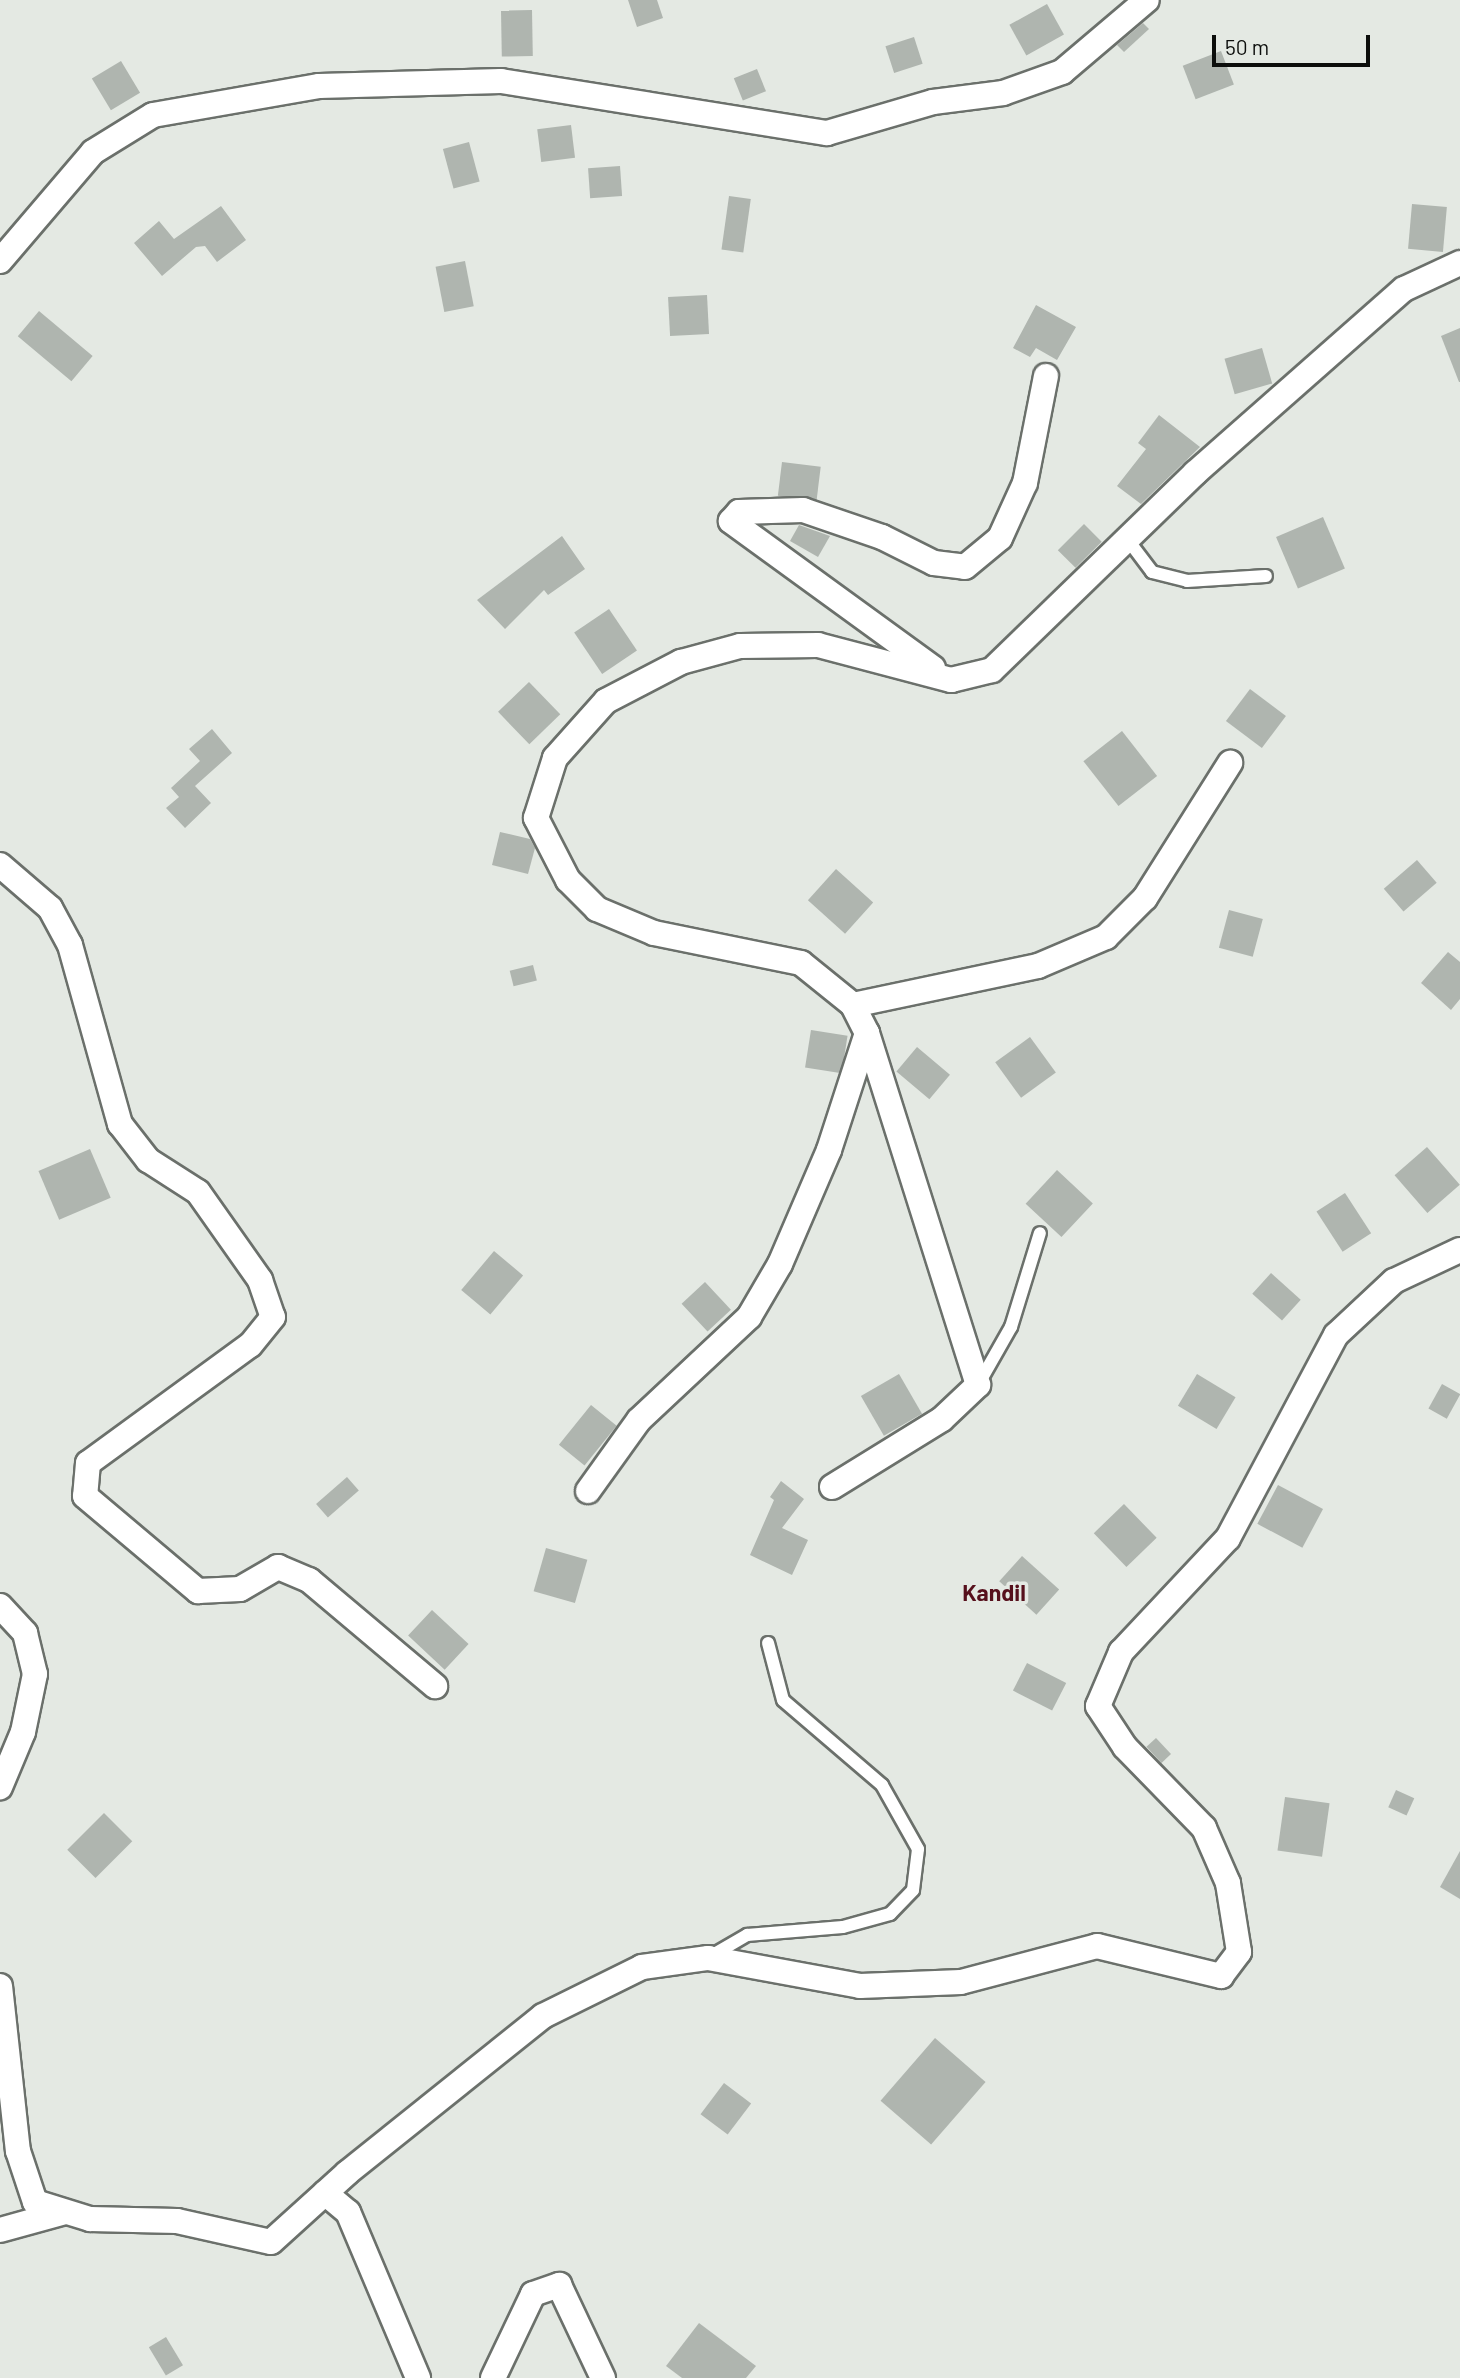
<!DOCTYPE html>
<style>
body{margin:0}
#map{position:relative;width:1460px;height:2378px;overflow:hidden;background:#e4e9e3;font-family:Barlow,sans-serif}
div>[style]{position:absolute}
.building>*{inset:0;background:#afb5af;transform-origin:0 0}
.roads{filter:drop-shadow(2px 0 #6b706b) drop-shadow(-2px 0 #6b706b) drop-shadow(0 2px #6b706b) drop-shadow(0 -2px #6b706b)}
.service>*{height:12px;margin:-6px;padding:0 6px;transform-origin:6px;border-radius:6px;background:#fff}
.minor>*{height:24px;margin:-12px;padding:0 12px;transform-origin:12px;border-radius:12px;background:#fff}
span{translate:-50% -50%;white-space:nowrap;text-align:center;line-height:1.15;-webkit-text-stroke:7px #e4e9e3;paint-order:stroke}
.neighbourhood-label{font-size:23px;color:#56101c;font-weight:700}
.scale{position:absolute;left:1212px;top:35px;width:158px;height:32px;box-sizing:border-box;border:4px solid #0c0e0c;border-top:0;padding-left:9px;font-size:21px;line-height:24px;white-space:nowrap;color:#0c0e0c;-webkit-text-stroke:5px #e4e9e3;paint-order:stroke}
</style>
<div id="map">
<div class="building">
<div style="clip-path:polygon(628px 0,657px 0,663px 18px,637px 27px)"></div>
<div style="left:1047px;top:4px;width:35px;height:43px;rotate:61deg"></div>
<div style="left:532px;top:10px;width:46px;height:31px;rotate:89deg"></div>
<div style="clip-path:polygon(1143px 23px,1149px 29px,1124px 52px,1117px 45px)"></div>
<div style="left:914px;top:37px;width:28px;height:30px;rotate:72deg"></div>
<div style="left:1221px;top:51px;width:36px;height:41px;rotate:69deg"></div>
<div style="left:121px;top:61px;width:37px;height:34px;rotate:59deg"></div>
<div style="left:757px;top:69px;width:24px;height:25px;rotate:68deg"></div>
<div style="left:571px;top:125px;width:33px;height:34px;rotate:83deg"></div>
<div style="left:469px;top:142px;width:41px;height:27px;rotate:75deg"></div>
<div style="left:620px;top:166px;width:30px;height:32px;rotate:86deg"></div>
<div style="left:729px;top:196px;width:22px;height:54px;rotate:8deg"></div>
<div style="left:1412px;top:204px;width:35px;height:45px;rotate:5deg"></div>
<div style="clip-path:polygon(221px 206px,246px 240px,217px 262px,205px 246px,196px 247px,162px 276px,134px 243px,159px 221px,174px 239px)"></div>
<div style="left:465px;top:261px;width:46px;height:30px;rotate:79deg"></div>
<div style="left:707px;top:295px;width:39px;height:39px;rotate:87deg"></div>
<div style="clip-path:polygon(1036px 305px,1076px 327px,1057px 360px,1036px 348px,1030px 357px,1013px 348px)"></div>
<div style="left:39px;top:311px;width:70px;height:33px;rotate:40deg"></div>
<div style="clip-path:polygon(1460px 328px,1460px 382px,1459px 382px,1441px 336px)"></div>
<div style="left:1262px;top:348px;width:37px;height:39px;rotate:74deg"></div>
<div style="clip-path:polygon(1159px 415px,1200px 447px,1141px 504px,1117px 486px,1146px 449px,1138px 443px)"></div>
<div style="left:782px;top:462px;width:39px;height:34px;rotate:7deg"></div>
<div style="left:1323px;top:517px;width:56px;height:51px;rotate:67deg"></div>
<div style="left:1084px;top:524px;width:25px;height:37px;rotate:45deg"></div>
<div style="clip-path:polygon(799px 525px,830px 536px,818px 557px,790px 541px)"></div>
<div style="clip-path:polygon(562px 536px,585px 569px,548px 595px,544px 590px,505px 629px,477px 600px)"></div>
<div style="left:609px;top:609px;width:50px;height:42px;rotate:56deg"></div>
<div style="left:529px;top:682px;width:45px;height:43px;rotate:46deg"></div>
<div style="left:1250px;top:689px;width:45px;height:40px;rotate:37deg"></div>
<div style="clip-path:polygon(212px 729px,232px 753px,195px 786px,211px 803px,185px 828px,166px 808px,179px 797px,171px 788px,200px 761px,189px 749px)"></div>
<div style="left:1122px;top:731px;width:57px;height:49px;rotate:52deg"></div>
<div style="clip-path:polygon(500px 832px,530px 839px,535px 848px,528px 874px,492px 865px)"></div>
<div style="left:1417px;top:860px;width:30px;height:44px;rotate:49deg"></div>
<div style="left:836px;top:869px;width:50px;height:42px;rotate:42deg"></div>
<div style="left:1229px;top:910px;width:35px;height:39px;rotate:15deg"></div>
<div style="clip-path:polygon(1448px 952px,1460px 962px,1460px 999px,1451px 1010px,1421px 983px)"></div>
<div style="left:533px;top:965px;width:16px;height:24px;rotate:76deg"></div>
<div style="left:811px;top:1030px;width:37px;height:38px;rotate:9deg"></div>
<div style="left:1030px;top:1037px;width:44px;height:43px;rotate:54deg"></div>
<div style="left:917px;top:1047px;width:43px;height:32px;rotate:40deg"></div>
<div style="left:1427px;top:1147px;width:50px;height:43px;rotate:49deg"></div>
<div style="left:90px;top:1149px;width:53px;height:56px;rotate:67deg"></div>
<div style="left:1057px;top:1170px;width:49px;height:46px;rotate:43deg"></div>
<div style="left:1345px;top:1193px;width:48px;height:34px;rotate:57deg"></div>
<div style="left:494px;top:1251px;width:38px;height:51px;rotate:40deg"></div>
<div style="left:1271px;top:1273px;width:40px;height:28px;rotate:42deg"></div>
<div style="left:705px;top:1282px;width:38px;height:32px;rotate:47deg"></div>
<div style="left:899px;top:1374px;width:46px;height:44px;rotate:60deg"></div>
<div style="left:1197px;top:1374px;width:45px;height:37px;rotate:31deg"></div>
<div style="left:1442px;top:1384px;width:21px;height:28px;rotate:29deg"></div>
<div style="left:591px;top:1405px;width:33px;height:51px;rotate:39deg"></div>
<div style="left:347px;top:1477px;width:18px;height:41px;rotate:49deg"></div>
<div style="clip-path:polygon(781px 1481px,804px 1499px,782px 1528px,808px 1540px,792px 1575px,750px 1555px,774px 1500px,770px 1497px)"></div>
<div style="left:1278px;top:1485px;width:51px;height:44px;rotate:28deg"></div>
<div style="left:1124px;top:1504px;width:47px;height:42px;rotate:46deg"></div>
<div style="left:546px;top:1548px;width:43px;height:45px;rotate:16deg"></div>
<div style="left:1022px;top:1556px;width:50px;height:34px;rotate:42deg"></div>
<div style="left:432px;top:1610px;width:50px;height:35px;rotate:43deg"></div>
<div style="left:1027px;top:1663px;width:44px;height:31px;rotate:27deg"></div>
<div style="left:1156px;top:1738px;width:22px;height:13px;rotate:47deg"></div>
<div style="left:1396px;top:1790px;width:20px;height:19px;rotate:24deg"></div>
<div style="left:1285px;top:1797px;width:45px;height:54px;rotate:8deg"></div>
<div style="left:104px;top:1813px;width:40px;height:52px;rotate:45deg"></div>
<div style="clip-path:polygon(1460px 1851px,1460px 1899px,1440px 1887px)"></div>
<div style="left:935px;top:2038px;width:67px;height:83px;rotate:41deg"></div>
<div style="left:724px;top:2083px;width:34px;height:39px;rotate:37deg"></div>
<div style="clip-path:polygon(699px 2323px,756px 2366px,746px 2378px,682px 2378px,666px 2366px)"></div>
<div style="left:166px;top:2337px;width:33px;height:20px;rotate:59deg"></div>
</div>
<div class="roads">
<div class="service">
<div style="left:1128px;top:540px;width:40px;rotate:53deg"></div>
<div style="left:1152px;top:572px;width:36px;rotate:14deg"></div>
<div style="left:1187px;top:581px;width:79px;rotate:-3.6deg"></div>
<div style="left:978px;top:1385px;width:67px;rotate:-60.4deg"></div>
<div style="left:1011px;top:1327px;width:98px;rotate:-72.9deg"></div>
<div style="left:711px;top:1956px;width:42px;rotate:-30.3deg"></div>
<div style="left:747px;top:1935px;width:96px;rotate:-4.8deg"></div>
<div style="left:843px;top:1927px;width:49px;rotate:-15.5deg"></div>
<div style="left:890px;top:1914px;width:33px;rotate:-46deg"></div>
<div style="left:913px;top:1890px;width:41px;rotate:-83deg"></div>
<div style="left:918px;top:1849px;width:73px;rotate:-119.4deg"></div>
<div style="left:882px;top:1785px;width:130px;rotate:-139.4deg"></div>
<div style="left:783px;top:1700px;width:59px;rotate:-104.7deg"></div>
</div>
<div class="minor">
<div style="left:0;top:261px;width:143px;rotate:-49.5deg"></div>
<div style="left:93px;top:152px;width:70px;rotate:-31.7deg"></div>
<div style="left:153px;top:115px;width:169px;rotate:-9.9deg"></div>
<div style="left:319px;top:86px;width:182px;rotate:-1.6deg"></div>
<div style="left:501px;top:81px;width:330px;rotate:9.1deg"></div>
<div style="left:827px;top:133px;width:110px;rotate:-16.3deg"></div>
<div style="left:933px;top:102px;width:71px;rotate:-7.3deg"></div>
<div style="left:1003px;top:93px;width:63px;rotate:-19.6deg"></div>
<div style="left:1062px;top:72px;width:111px;rotate:-40.3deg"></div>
<div style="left:933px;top:668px;width:250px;rotate:-144deg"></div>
<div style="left:731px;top:521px;width:12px;rotate:-48deg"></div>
<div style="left:739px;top:512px;width:64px;rotate:-1.8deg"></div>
<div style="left:803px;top:510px;width:83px;rotate:18.9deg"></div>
<div style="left:882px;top:537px;width:58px;rotate:26.6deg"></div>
<div style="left:934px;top:563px;width:31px;rotate:7deg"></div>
<div style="left:965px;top:567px;width:45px;rotate:-39.6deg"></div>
<div style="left:1000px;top:538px;width:60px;rotate:-65.6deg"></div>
<div style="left:1025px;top:483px;width:109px;rotate:-78.9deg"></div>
<div style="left:0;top:865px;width:66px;rotate:40.7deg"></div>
<div style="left:50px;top:908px;width:42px;rotate:61.6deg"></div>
<div style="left:70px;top:945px;width:186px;rotate:74.4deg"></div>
<div style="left:120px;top:1124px;width:46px;rotate:52.1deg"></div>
<div style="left:148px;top:1160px;width:59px;rotate:32.6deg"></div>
<div style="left:198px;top:1192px;width:108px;rotate:54.8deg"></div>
<div style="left:260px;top:1280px;width:39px;rotate:71deg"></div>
<div style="left:273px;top:1317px;width:36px;rotate:129deg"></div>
<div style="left:250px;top:1345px;width:200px;rotate:143.9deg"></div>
<div style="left:88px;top:1463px;width:33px;rotate:95deg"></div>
<div style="left:85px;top:1496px;width:148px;rotate:40.1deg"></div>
<div style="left:198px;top:1591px;width:42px;rotate:-2.7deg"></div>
<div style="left:240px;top:1589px;width:44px;rotate:-30.1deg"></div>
<div style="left:278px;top:1567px;width:34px;rotate:23deg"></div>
<div style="left:309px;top:1580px;width:165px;rotate:40.1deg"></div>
<div style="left:853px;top:1005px;width:189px;rotate:-11.9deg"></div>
<div style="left:1038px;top:966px;width:74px;rotate:-23.1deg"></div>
<div style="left:1106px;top:937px;width:55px;rotate:-45deg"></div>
<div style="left:1145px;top:898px;width:160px;rotate:-57.8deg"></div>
<div style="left:832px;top:1487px;width:129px;rotate:-31.7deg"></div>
<div style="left:942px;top:1419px;width:50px;rotate:-43.4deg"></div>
<div style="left:978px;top:1385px;width:369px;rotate:-107.5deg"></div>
<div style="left:867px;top:1033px;width:31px;rotate:-117deg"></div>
<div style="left:853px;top:1005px;width:67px;rotate:-141.1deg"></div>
<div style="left:801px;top:963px;width:150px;rotate:-168.5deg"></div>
<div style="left:654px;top:933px;width:62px;rotate:-157.2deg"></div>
<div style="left:597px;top:909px;width:41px;rotate:-135deg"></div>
<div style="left:568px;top:880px;width:70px;rotate:-117.3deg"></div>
<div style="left:536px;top:818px;width:63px;rotate:-72.4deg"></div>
<div style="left:555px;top:758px;width:76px;rotate:-48.2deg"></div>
<div style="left:606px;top:701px;width:85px;rotate:-27.5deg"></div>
<div style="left:681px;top:662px;width:61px;rotate:-15.2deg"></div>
<div style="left:740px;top:646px;width:78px;rotate:-0.7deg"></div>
<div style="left:818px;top:645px;width:138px;rotate:14.7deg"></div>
<div style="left:951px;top:680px;width:42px;rotate:-13.7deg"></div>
<div style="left:992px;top:670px;width:283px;rotate:-44.1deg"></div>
<div style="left:1195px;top:473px;width:278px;rotate:-41.4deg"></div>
<div style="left:1404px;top:289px;width:62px;rotate:-24.9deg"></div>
<div style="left:588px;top:1491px;width:87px;rotate:-54.3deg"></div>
<div style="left:639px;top:1420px;width:151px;rotate:-43.1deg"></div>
<div style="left:749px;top:1317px;width:61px;rotate:-59.7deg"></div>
<div style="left:780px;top:1264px;width:124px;rotate:-66.7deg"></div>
<div style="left:829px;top:1150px;width:123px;rotate:-72deg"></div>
<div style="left:0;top:1606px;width:37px;rotate:47deg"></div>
<div style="left:25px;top:1633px;width:42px;rotate:76.3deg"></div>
<div style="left:35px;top:1674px;width:59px;rotate:101.7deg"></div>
<div style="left:23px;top:1732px;width:60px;rotate:112.7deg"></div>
<div style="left:0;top:1986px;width:166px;rotate:83.8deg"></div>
<div style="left:18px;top:2151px;width:54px;rotate:71.6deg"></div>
<div style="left:35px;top:2202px;width:58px;rotate:17.2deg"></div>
<div style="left:90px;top:2219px;width:87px;rotate:1.3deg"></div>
<div style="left:177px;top:2221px;width:96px;rotate:12.6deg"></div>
<div style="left:271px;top:2242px;width:103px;rotate:-42.2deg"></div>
<div style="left:347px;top:2173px;width:251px;rotate:-38.7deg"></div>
<div style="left:543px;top:2016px;width:110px;rotate:-26.3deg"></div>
<div style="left:642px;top:1967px;width:67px;rotate:-7.8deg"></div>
<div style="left:708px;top:1958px;width:155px;rotate:10.4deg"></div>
<div style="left:860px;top:1986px;width:101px;rotate:-2.3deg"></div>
<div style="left:961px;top:1982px;width:141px;rotate:-14.8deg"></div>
<div style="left:1097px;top:1946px;width:128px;rotate:13.6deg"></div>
<div style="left:1221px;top:1976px;width:30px;rotate:-53deg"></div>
<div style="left:1239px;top:1952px;width:70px;rotate:-99.1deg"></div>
<div style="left:1228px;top:1883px;width:60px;rotate:-113.6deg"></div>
<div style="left:1204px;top:1828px;width:113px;rotate:-134.3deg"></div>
<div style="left:1125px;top:1747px;width:49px;rotate:-123.4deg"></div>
<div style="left:1098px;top:1706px;width:59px;rotate:-66.9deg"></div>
<div style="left:1121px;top:1652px;width:156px;rotate:-46.8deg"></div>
<div style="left:1228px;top:1538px;width:230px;rotate:-62deg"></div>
<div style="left:1336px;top:1335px;width:79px;rotate:-43deg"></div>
<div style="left:1394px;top:1281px;width:73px;rotate:-25.2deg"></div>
<div style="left:325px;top:2193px;width:30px;rotate:40deg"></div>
<div style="left:348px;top:2212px;width:180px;rotate:67.1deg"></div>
<div style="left:0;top:2230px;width:67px;rotate:-15.5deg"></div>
<div style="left:493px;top:2378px;width:93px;rotate:-64.5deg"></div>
<div style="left:533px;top:2294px;width:28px;rotate:-19deg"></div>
<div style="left:559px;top:2285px;width:103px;rotate:64.7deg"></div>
</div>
</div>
<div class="neighbourhood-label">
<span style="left:994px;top:1592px">Kandil</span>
</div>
<div class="scale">50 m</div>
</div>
